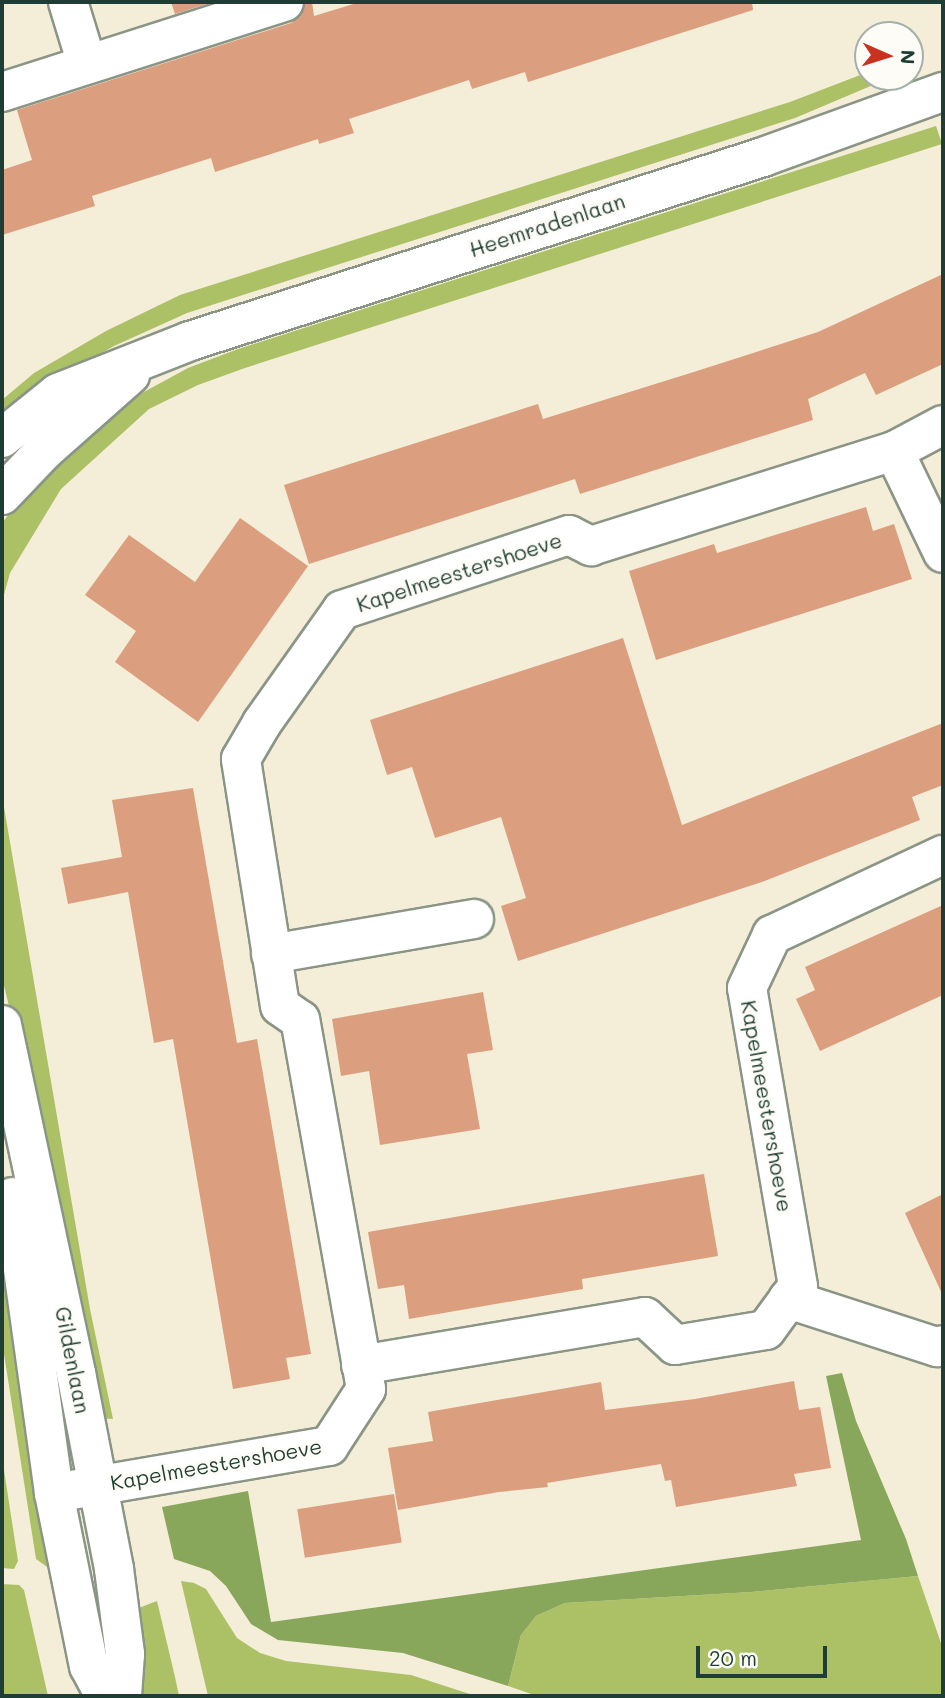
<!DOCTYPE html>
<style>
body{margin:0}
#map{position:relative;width:945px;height:1698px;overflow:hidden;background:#f4edd8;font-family:Mali,sans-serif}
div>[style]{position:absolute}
.green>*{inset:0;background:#acc166}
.forest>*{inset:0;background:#89a75b}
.building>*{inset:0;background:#db9f7f;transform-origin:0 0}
.roads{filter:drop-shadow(2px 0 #8a9586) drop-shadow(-2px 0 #8a9586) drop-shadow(0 2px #8a9586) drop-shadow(0 -2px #8a9586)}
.minor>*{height:38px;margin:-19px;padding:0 19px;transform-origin:19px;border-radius:19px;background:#fff}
.tertiary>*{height:38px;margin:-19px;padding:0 19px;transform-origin:19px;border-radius:19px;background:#fff}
span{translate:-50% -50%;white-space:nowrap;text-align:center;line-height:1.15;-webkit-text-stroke:6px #fdfcf7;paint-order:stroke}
.street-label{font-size:21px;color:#1f3d34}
.frame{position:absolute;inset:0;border:4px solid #1f3d34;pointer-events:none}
.north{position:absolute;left:854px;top:21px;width:70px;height:70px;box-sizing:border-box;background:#fdfcf7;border:2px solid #a4b0a9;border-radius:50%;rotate:93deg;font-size:19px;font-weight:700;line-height:28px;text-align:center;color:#1f3d34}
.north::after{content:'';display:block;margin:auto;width:24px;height:32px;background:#c8321e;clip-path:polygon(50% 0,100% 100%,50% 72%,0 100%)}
.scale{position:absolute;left:696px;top:1646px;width:131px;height:32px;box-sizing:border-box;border:4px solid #1f3d34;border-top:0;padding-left:9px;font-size:21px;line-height:24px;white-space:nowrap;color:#1f3d34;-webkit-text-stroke:5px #fdfcf7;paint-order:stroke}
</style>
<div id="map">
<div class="green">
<div style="clip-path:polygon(868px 72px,868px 77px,892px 77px,795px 118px,187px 313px,114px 346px,44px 386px,2px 421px,2px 400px,34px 373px,106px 331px,180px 295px,790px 102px)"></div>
<div style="clip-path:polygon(936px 126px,942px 144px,245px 368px,198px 385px,149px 409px,61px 489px,10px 573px,2px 602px,2px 523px,43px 471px,142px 393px,188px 368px,238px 349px)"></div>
<div style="clip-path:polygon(4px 807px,90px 1309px,113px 1419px,96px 1418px,28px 1086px,2px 977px)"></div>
<div style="clip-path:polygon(2px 1201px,56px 1568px,50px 1569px,36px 1559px,2px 1341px)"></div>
<div style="clip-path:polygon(2px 1457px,18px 1561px,14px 1569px,2px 1568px)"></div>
<div style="clip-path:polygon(918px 1576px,943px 1649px,943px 1696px,537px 1696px,508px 1686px,521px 1635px,536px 1616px,565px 1603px,751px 1592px)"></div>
<div style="clip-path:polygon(181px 1581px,194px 1583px,206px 1589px,237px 1638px,260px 1653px,286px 1661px,411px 1675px,476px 1696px,208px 1696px)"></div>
<div style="clip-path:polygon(2px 1584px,19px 1585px,24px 1590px,48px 1696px,2px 1696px)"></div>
<div style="clip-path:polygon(157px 1601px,175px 1677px,179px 1696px,141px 1696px,136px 1609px)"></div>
</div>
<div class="forest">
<div style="clip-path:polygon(842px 1373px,856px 1421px,906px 1539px,918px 1576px,751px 1592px,565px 1603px,536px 1616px,521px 1635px,508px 1686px,403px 1653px,278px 1640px,251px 1624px,226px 1586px,210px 1571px,174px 1559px,162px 1507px,248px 1491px,271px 1622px,861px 1540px,826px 1376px)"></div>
</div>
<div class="building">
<div style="clip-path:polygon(171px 2px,213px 2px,175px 14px)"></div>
<div style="clip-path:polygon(305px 2px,312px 2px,314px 16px,360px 2px,752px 2px,753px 10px,528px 82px,525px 72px,472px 89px,469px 80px,349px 119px,354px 133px,319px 144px,318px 139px,215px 172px,211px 158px,92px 196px,95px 206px,2px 235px,2px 170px,32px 160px,17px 110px,291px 23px,301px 16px)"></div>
<div style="clip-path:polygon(943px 274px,943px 364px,876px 395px,865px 373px,808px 399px,813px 420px,580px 494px,575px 479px,309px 564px,284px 485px,538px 404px,543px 419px,700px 370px,818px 332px)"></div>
<div style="clip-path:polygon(866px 507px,873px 531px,894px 524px,912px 579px,656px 660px,629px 571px,714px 544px,717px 553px)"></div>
<div style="clip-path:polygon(240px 518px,308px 566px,198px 722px,115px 662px,136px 631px,85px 595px,129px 535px,195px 582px)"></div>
<div style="clip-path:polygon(623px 638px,682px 825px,943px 723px,943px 785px,912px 797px,920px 820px,762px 882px,518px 961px,501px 906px,526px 898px,501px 817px,435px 838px,412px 767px,387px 775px,370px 720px)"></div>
<div style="clip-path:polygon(193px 788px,237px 1043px,257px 1039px,311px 1354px,286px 1358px,290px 1379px,233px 1389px,173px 1039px,154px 1043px,128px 892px,68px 904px,61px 868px,122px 857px,112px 800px)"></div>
<div style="clip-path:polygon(943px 905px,943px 995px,820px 1051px,796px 999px,815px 990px,805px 967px)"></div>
<div style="clip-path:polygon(483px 992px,493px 1050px,467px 1054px,480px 1129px,380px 1145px,369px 1071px,341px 1076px,332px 1019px)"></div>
<div style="clip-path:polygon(704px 1174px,718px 1256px,582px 1279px,583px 1289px,409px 1319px,404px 1285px,378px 1289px,368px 1232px)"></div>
<div style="clip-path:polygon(943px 1194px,943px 1296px,905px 1213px)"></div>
<div style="clip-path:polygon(794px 1381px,799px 1410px,820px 1407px,831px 1468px,794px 1474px,797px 1486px,676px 1507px,671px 1480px,665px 1481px,661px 1464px,547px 1483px,548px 1487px,499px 1492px,398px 1510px,388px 1448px,433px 1441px,428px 1412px,601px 1382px,605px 1410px,695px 1399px)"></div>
<div style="left:394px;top:1494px;width:49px;height:98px;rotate:81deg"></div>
</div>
<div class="roads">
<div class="minor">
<div style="left:68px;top:2px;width:65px;rotate:73deg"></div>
<div style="left:2px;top:92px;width:296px;rotate:-17.7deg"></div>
<div style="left:894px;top:451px;width:113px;rotate:64.3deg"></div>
<div style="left:271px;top:954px;width:206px;rotate:-9.8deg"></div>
<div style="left:788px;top:1299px;width:157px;rotate:17.9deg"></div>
<div style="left:937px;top:1347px;width:6px;rotate:-18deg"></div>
<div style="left:361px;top:1365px;width:288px;rotate:-9.6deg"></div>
<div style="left:645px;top:1317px;width:41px;rotate:43deg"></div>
<div style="left:675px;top:1345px;width:92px;rotate:-9.4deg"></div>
<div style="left:766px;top:1330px;width:54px;rotate:-54deg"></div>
<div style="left:798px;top:1286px;width:302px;rotate:-99.7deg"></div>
<div style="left:747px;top:988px;width:59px;rotate:-64.7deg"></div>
<div style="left:772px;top:935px;width:189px;rotate:-25.1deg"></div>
<div style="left:54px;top:1493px;width:279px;rotate:-9.7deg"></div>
<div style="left:329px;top:1446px;width:68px;rotate:-57deg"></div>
<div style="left:366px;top:1389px;width:375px;rotate:-100.1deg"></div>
<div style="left:300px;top:1020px;width:24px;rotate:-145deg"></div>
<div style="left:280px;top:1006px;width:250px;rotate:-99deg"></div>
<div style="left:241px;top:759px;width:42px;rotate:-59.7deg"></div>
<div style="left:262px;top:723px;width:138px;rotate:-54.7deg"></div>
<div style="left:342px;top:610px;width:239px;rotate:-18.3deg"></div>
<div style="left:569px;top:535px;width:25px;rotate:27deg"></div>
<div style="left:591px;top:546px;width:318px;rotate:-17.4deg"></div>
<div style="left:894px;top:451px;width:55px;rotate:-28deg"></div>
</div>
<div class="tertiary">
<div style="left:2px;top:438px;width:72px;rotate:-38.8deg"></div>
<div style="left:58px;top:393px;width:142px;rotate:-21.5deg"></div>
<div style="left:190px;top:341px;width:602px;rotate:-17.8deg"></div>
<div style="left:763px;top:157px;width:191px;rotate:-19.9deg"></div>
<div style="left:2px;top:495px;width:61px;rotate:-46.3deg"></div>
<div style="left:44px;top:451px;width:115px;rotate:-41.5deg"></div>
<div style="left:2px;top:1025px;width:356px;rotate:78deg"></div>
<div style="left:76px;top:1373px;width:200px;rotate:79deg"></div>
<div style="left:114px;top:1569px;width:86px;rotate:82.6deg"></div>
<div style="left:125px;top:1654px;width:42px;rotate:94.1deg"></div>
<div style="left:13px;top:1197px;width:299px;rotate:82.1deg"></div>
<div style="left:54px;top:1493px;width:177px;rotate:78.6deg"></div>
<div style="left:89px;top:1666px;width:34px;rotate:62deg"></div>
</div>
</div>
<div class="street-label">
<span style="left:547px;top:225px;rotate:-18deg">Heemradenlaan</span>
<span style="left:459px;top:572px;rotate:-18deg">Kapelmeestershoeve</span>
<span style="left:767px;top:1106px;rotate:80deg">Kapelmeestershoeve</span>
<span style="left:73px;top:1360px;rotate:79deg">Gildenlaan</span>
<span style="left:216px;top:1464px;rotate:-10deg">Kapelmeestershoeve</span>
</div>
<div class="frame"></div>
<div class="north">N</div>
<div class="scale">20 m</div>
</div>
